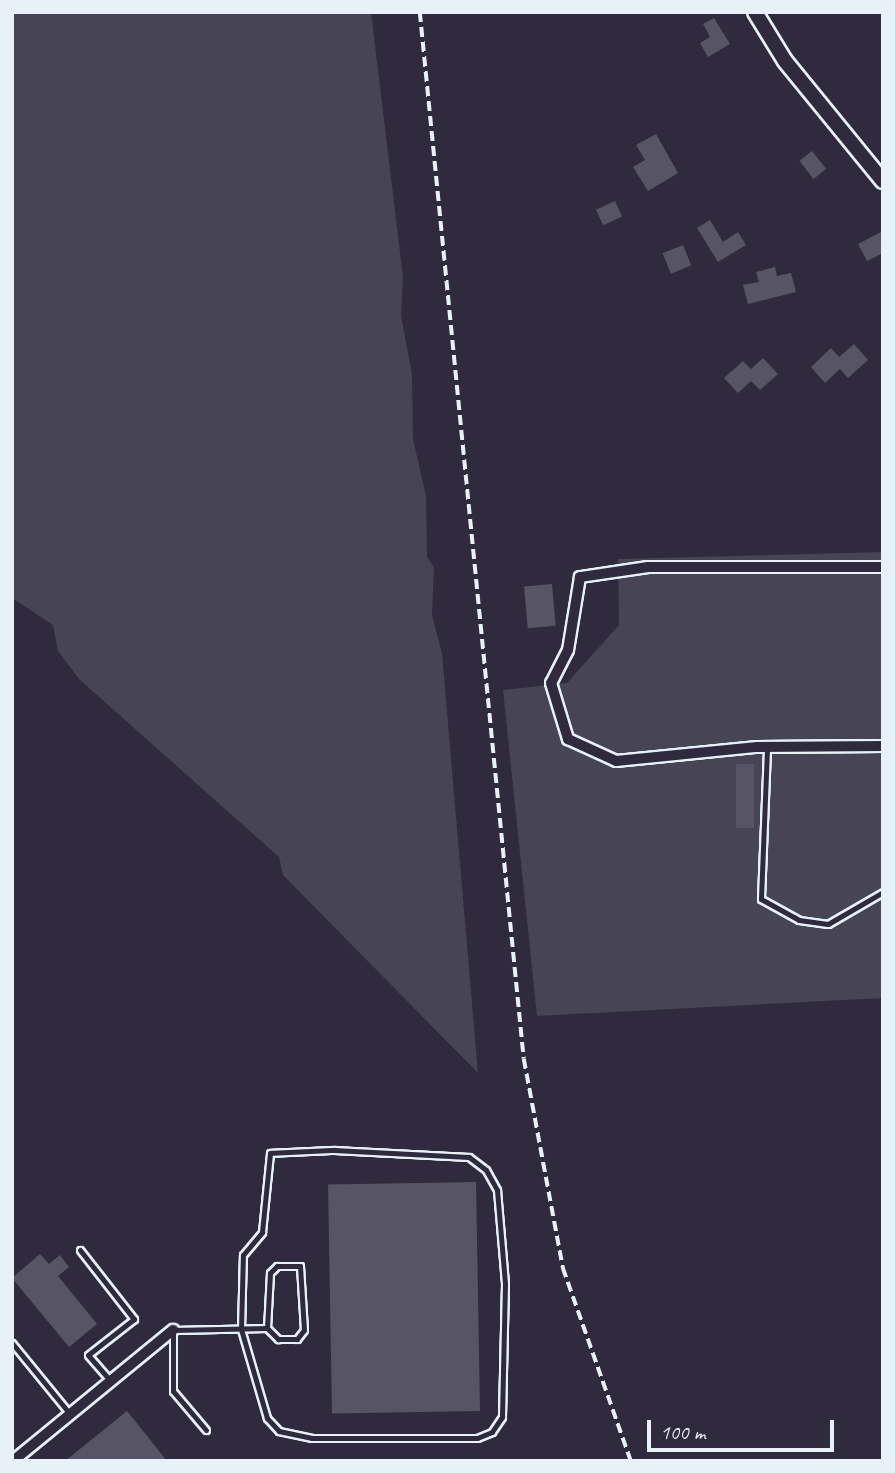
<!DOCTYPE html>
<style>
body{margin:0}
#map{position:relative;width:895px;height:1473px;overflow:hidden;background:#2f2a3d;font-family:Caveat,sans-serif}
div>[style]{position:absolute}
.green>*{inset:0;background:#464455}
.building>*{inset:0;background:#575565;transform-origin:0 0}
.roads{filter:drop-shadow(2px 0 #e8f1f8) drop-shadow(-2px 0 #e8f1f8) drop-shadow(0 2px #e8f1f8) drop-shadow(0 -2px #e8f1f8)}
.lane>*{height:5px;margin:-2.5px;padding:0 2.5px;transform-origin:2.5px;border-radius:2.5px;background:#2f2a3d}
.street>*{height:10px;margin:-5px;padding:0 5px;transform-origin:5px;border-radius:5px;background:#2f2a3d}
.secondary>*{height:14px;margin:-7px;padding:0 7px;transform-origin:7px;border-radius:7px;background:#2f2a3d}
.rail>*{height:3.5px;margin-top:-1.75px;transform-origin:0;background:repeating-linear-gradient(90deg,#e8f1f8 0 10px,transparent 0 15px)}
span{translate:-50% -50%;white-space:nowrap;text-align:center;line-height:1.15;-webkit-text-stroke:7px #2f2a3d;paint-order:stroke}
.frame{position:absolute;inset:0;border:14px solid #e8f1f8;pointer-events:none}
.scale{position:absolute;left:647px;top:1420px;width:187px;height:32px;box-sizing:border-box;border:4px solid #e8f1f8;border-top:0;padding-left:9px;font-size:21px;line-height:24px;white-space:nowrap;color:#e8f1f8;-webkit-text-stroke:5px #2f2a3d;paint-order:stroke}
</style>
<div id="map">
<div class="green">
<div style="clip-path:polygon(12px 12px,371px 12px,403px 277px,401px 316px,412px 374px,413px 439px,426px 496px,427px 557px,434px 567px,432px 615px,442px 653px,478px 1073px,283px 875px,279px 857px,79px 679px,58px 651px,53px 625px,12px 598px)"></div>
<div style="clip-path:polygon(883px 552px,883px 998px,537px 1016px,503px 690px,567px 683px,619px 625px,618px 559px)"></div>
</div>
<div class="building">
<div style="clip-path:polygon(714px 18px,730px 44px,708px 57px,700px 43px,710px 37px,703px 24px)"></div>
<div style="clip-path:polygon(656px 134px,678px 173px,648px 191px,633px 167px,645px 160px,636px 145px)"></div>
<div style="left:812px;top:151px;width:23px;height:16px;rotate:52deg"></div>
<div style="left:615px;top:201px;width:17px;height:21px;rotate:65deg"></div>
<div style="clip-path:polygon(710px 220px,723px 242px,738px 232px,746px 245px,718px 262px,697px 228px)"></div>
<div style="clip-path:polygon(883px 231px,883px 253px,867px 261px,858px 244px)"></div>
<div style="left:683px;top:245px;width:22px;height:22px;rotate:68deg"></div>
<div style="clip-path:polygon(775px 267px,777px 276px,791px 273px,796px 292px,748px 304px,743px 285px,759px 282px,756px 272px)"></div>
<div style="clip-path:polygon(854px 344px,868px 360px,848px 378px,840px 369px,825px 383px,811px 367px,831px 348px,839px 357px)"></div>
<div style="clip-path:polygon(763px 358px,778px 374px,760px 390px,751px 381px,738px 393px,724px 378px,743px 361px,751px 369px)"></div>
<div style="left:552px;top:584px;width:42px;height:28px;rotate:85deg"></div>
<div style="left:736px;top:764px;width:18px;height:64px"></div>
<div style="left:476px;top:1182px;width:229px;height:148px;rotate:89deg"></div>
<div style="clip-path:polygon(40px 1254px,49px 1264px,60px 1255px,69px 1267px,58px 1276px,97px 1324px,69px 1347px,12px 1278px)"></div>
<div style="clip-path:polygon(127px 1411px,167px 1461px,65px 1461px)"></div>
</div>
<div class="roads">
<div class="lane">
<div style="left:767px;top:749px;width:150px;rotate:92.3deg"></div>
<div style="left:761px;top:899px;width:43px;rotate:28.9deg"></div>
<div style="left:799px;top:920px;width:29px;rotate:8deg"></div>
<div style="left:828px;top:924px;width:64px;rotate:-30.2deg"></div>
<div style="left:334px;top:1150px;width:135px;rotate:3deg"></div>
<div style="left:469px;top:1157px;width:21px;rotate:37deg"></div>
<div style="left:486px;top:1170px;width:23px;rotate:61deg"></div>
<div style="left:497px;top:1190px;width:94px;rotate:85.1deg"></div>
<div style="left:505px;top:1284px;width:133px;rotate:91.3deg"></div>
<div style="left:502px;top:1417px;width:18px;rotate:124deg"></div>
<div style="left:492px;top:1432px;width:16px;rotate:158deg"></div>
<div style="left:477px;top:1438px;width:165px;rotate:180deg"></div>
<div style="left:312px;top:1438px;width:34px;rotate:-168deg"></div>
<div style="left:279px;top:1431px;width:18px;rotate:-133deg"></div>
<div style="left:267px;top:1418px;width:93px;rotate:-106.3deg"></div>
<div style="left:241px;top:1329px;width:74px;rotate:-88.5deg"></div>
<div style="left:243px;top:1255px;width:30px;rotate:-50deg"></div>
<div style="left:262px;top:1232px;width:79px;rotate:-84.2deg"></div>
<div style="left:270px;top:1153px;width:64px;rotate:-2.7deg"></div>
<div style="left:80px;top:1250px;width:88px;rotate:52deg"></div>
<div style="left:134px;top:1319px;width:58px;rotate:142deg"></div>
<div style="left:88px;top:1355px;width:35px;rotate:49deg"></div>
<div style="left:12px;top:1343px;width:92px;rotate:50.8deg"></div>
<div style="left:206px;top:1430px;width:51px;rotate:-130.2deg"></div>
<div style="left:173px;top:1391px;width:61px;rotate:-90deg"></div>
<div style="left:173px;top:1330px;width:94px;rotate:-1.2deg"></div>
<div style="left:267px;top:1328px;width:16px;rotate:45deg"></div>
<div style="left:278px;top:1339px;width:19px"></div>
<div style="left:297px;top:1339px;width:11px;rotate:-52deg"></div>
<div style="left:304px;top:1330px;width:64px;rotate:-93.6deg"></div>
<div style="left:300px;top:1266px;width:23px;rotate:180deg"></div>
<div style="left:277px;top:1266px;width:10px;rotate:135deg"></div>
<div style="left:270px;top:1273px;width:55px;rotate:93.1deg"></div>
</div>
<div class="street">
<div style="left:883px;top:567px;width:235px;rotate:180deg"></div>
<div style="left:648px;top:567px;width:69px;rotate:171.6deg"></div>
<div style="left:580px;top:577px;width:74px;rotate:99.3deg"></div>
<div style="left:568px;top:650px;width:37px;rotate:117deg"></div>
<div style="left:551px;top:683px;width:59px;rotate:73.1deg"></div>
<div style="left:568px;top:739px;width:53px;rotate:24.6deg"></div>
<div style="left:616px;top:761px;width:142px;rotate:-5.7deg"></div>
<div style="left:757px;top:747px;width:126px;rotate:-0.5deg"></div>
<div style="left:13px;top:1461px;width:207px;rotate:-39.3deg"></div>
</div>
<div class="secondary">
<div style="left:755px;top:12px;width:57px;rotate:58.5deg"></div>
<div style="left:785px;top:61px;width:155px;rotate:50.8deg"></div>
</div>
</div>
<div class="rail">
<div style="left:420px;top:12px;width:1052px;rotate:84.33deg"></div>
<div style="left:524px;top:1059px;width:213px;rotate:79.4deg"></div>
<div style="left:563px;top:1268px;width:205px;rotate:70.6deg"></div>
</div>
<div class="frame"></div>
<div class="scale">100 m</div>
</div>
